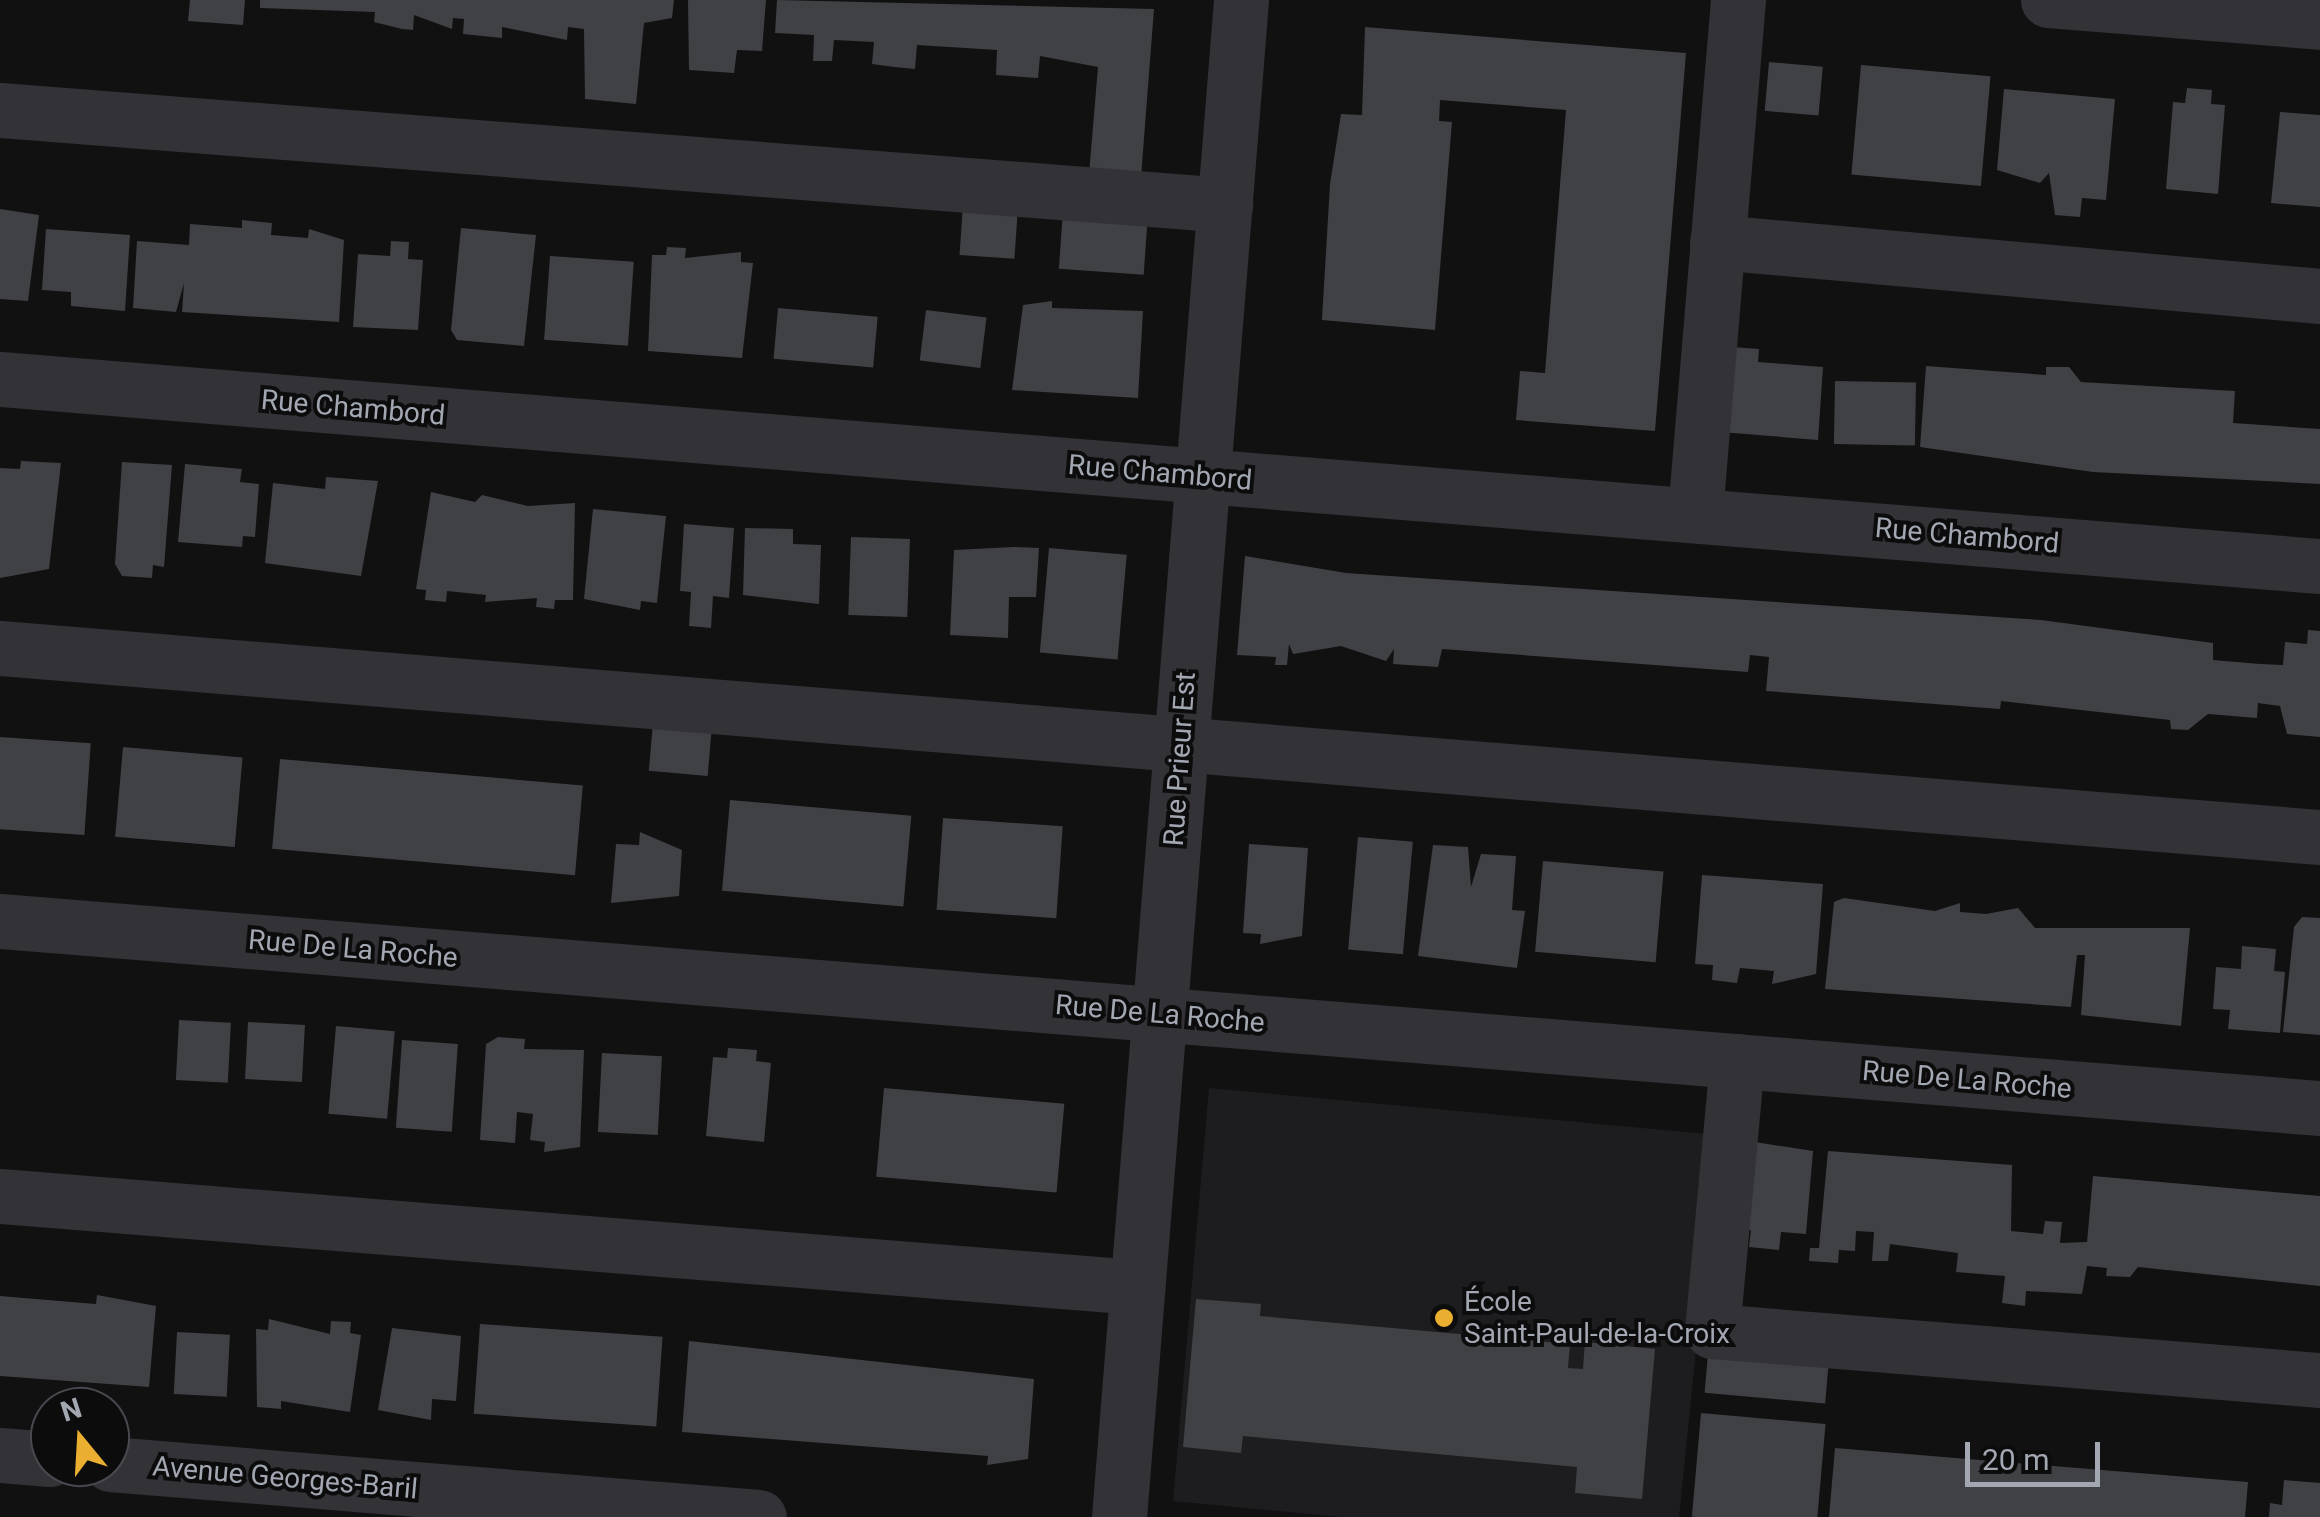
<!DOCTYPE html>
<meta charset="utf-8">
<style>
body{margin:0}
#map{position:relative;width:2320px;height:1517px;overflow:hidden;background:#111112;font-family:Roboto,sans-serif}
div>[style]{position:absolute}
.built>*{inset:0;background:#1d1d1f}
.building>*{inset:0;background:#404145;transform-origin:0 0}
.minor>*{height:55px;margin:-27.5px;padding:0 27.5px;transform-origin:27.5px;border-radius:27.5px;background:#323237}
.dots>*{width:28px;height:28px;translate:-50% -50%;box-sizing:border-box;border:5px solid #0c0c0d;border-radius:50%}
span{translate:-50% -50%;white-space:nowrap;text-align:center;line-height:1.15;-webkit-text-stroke:8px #0c0c0d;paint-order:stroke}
.street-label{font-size:28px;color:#a2a7b2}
.poi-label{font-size:28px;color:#a2a7b2}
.left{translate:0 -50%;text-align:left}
.north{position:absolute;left:30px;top:1387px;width:100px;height:100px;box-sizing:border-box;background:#0c0c0d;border:2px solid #484a4f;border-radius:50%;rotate:342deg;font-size:28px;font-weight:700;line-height:40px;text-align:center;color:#a2a7b2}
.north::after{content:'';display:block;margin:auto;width:35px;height:45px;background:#eaaf30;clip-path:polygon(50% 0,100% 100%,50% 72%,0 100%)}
.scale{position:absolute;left:1965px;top:1442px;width:135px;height:45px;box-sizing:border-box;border:5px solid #a2a7b2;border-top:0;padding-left:12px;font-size:30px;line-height:35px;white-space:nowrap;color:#a2a7b2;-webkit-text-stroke:8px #0c0c0d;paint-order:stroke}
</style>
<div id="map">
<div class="built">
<div style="clip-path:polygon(1209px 1088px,1718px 1135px,1679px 1517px,1341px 1517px,1173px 1501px)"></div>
</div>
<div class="building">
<div style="clip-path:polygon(190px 0,245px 0,243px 25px,188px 21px)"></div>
<div style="clip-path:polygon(260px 0,674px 0,672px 18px,644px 23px,636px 104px,585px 99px,584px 29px,568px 27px,567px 40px,502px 27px,502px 38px,463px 34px,464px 19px,453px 18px,452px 29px,414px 15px,413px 30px,402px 29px,374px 22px,375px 12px,260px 8px)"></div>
<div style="clip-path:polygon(688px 0,766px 0,762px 51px,737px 50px,734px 73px,689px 70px)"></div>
<div style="clip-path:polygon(777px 0,1154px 9px,1141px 177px,1089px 174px,1098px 67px,1040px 56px,1038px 78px,996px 75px,997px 50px,917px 45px,915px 69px,894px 67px,872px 64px,874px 42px,834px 40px,832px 61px,813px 61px,814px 35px,775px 33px)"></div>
<div style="clip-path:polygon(1365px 27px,1686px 53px,1655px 431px,1516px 420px,1520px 371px,1545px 373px,1566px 110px,1440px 100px,1439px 121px,1452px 122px,1435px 330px,1322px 320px,1330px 184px,1341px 114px,1362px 115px)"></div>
<div style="left:1769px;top:62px;width:54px;height:49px;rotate:5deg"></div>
<div style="left:1861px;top:65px;width:130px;height:110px;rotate:5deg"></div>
<div style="clip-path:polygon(2187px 88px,2212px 90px,2211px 104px,2225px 105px,2218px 194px,2166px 189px,2173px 102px,2185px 103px)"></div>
<div style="clip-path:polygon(2004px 89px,2115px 99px,2106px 200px,2082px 198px,2080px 217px,2055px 215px,2049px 173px,2040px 183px,1997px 170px)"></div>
<div style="clip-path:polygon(2280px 112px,2320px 115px,2320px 207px,2271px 203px)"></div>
<div style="left:963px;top:205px;width:55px;height:50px;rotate:4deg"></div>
<div style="clip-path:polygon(0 209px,39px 215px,28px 301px,0 299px)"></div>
<div style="left:1063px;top:210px;width:85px;height:59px;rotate:4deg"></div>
<div style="clip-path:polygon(242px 220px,272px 223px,271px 235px,308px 238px,309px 229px,344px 240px,339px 322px,182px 312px,184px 283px,176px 312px,133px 308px,137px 241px,189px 245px,190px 224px,242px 228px)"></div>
<div style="clip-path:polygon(461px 228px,536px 235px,524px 346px,457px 340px,451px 330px)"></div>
<div style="clip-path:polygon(46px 229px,130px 235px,125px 311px,71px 306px,71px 292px,42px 290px)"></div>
<div style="clip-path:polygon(391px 241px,409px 242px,408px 259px,423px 260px,418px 330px,353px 327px,358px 254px,390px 256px)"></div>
<div style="clip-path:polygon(667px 247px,686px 248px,685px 258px,741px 252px,741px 262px,753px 263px,742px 358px,648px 351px,652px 255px,666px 255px)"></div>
<div style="left:550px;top:256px;width:84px;height:84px;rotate:4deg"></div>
<div style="clip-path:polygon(1052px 301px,1052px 308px,1143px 311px,1138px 398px,1012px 390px,1023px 305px)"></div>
<div style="left:778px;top:308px;width:100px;height:51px;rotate:5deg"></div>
<div style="left:926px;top:310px;width:61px;height:51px;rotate:7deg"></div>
<div style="clip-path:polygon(1731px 347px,1759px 349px,1758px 362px,1823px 367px,1818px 440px,1721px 432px)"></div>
<div style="clip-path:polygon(1926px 366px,2046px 375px,2046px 367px,2069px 367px,2081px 382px,2235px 391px,2233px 423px,2320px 429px,2320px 484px,2093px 472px,1920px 447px)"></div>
<div style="left:1835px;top:381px;width:81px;height:63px;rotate:1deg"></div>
<div style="clip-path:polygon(21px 461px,61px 463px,49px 569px,0 578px,0 468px,20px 469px)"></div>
<div style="clip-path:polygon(122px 462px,172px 465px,164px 567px,153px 565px,152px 578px,122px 576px,115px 564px)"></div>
<div style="clip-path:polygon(185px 464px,242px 469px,240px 482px,259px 484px,255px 537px,243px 536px,242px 547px,178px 542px)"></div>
<div style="clip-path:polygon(326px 477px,378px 481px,361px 576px,265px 563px,273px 483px,325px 489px)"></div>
<div style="clip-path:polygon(431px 492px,475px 502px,482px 495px,528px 506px,575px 503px,573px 600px,555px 600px,554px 609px,536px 607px,537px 598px,485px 602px,486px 595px,447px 591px,446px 602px,425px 600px,426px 590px,416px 589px)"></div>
<div style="clip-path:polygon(593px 509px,666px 516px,657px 603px,641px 601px,640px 610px,584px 599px)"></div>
<div style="clip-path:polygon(684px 524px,734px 528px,729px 598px,713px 596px,711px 628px,689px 626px,691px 592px,680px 591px)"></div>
<div style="clip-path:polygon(745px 528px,793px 529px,793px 544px,821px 545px,819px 604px,743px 595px)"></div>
<div style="left:851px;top:537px;width:59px;height:78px;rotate:2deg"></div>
<div style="clip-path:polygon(1014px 547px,1039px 548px,1036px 597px,1009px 597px,1008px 638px,950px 635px,954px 550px)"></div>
<div style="left:1049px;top:548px;width:78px;height:105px;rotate:5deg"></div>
<div style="clip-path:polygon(1245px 556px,1346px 573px,2041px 620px,2213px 643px,2213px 660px,2260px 664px,2283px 665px,2285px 642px,2307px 644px,2308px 630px,2320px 631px,2320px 737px,2287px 734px,2280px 706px,2258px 703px,2257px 718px,2208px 714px,2188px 730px,2171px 729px,2170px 720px,2001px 701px,2000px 709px,1766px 691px,1769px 657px,1750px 655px,1748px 672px,1442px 649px,1438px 667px,1393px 664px,1394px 649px,1386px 661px,1341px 646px,1293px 654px,1289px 644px,1287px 665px,1275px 665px,1276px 657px,1237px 655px)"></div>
<div style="left:653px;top:723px;width:59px;height:48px;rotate:5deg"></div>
<div style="left:0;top:737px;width:91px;height:92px;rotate:4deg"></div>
<div style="left:123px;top:747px;width:120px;height:90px;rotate:5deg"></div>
<div style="left:280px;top:759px;width:304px;height:90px;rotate:5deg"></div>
<div style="left:730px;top:800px;width:182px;height:91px;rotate:5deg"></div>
<div style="left:943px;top:818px;width:120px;height:92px;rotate:4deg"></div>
<div style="clip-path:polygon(640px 832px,682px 850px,679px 896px,611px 903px,616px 844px,639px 845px)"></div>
<div style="left:1358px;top:837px;width:55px;height:113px;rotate:5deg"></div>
<div style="clip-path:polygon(1249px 844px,1308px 848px,1302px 936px,1260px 944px,1261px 934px,1243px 933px)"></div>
<div style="clip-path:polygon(1433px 845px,1468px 847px,1471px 887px,1481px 854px,1516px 856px,1512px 910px,1525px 911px,1517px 968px,1418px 956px)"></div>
<div style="left:1543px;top:861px;width:121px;height:91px;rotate:5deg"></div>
<div style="clip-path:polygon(1702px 875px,1823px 884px,1816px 974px,1772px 984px,1774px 971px,1740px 968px,1737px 983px,1712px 980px,1713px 965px,1695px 964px)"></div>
<div style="clip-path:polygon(1844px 898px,1935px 911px,1960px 903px,1960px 912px,1986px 914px,2018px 908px,2035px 928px,2190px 928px,2181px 1026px,2081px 1015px,2085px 955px,2077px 955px,2071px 1007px,1825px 989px,1834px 902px)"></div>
<div style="clip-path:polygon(2302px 917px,2320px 918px,2320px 1035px,2283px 1032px,2294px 927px)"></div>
<div style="clip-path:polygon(2242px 946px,2276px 949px,2274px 971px,2285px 972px,2280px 1033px,2228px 1029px,2230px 1010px,2213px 1009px,2216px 967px,2241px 969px)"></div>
<div style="left:179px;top:1020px;width:52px;height:60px;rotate:3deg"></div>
<div style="left:248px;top:1022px;width:57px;height:57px;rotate:3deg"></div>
<div style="left:336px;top:1026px;width:59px;height:88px;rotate:5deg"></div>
<div style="clip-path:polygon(498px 1037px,525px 1039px,524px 1049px,584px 1050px,580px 1147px,544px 1152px,545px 1142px,530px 1140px,533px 1114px,517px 1112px,515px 1143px,480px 1140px,486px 1044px)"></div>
<div style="left:402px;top:1040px;width:56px;height:88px;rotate:4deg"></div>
<div style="clip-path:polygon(728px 1048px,757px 1050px,756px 1061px,771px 1063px,764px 1142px,706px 1136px,713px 1057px,727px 1058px)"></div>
<div style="left:602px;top:1053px;width:60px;height:79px;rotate:3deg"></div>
<div style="left:884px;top:1088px;width:181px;height:89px;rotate:5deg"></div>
<div style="clip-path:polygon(1755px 1142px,1813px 1151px,1806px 1234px,1781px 1232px,1779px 1250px,1749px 1247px,1751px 1230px,1742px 1229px)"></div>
<div style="clip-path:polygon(1828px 1151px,2012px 1165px,2011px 1231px,2043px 1234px,2045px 1221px,2062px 1222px,2060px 1243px,2087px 1242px,2093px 1176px,2320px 1196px,2320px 1286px,2138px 1267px,2130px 1277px,2106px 1276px,2107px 1268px,2087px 1266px,2082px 1294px,2026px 1291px,2025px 1306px,2002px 1303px,2005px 1276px,1956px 1272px,1958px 1253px,1890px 1244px,1888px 1261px,1872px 1261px,1874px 1232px,1856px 1231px,1855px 1251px,1839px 1250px,1838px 1263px,1809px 1261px,1810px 1248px,1819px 1248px)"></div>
<div style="clip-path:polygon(97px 1295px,156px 1306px,149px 1387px,0 1376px,0 1296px,96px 1304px)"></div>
<div style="clip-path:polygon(1196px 1299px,1261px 1304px,1260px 1316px,1570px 1344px,1568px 1368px,1583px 1369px,1585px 1342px,1655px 1349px,1642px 1499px,1575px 1493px,1577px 1467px,1243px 1436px,1241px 1453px,1183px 1447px)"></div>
<div style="clip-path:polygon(269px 1319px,330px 1334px,331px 1321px,351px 1322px,350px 1333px,361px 1335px,350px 1412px,281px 1401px,281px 1409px,257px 1407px,256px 1329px,268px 1330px)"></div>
<div style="left:480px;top:1324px;width:183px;height:90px;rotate:4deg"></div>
<div style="clip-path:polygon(392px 1328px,461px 1336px,456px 1401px,432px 1399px,431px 1420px,378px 1410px)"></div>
<div style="left:177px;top:1332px;width:53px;height:62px;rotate:3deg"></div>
<div style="clip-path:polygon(689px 1341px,1034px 1379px,1028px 1459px,987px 1465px,988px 1456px,682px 1432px)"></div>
<div style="left:1708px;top:1354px;width:121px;height:39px;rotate:5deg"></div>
<div style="left:1701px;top:1413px;width:125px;height:104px;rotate:5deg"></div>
<div style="clip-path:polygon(1835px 1448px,2248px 1482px,2245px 1517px,1829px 1517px)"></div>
<div style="clip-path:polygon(2284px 1480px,2320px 1483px,2320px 1517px,2269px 1517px,2270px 1503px,2282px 1505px)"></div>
</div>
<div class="minor">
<div style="left:2048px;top:0;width:273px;rotate:4.6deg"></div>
<div style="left:0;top:110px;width:1229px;rotate:4.43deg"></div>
<div style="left:1717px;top:242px;width:605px;rotate:5.12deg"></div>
<div style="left:0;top:379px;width:2328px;rotate:4.61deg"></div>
<div style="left:1695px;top:513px;width:515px;rotate:-85.21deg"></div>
<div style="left:0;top:648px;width:2328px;rotate:4.66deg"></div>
<div style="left:0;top:921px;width:2328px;rotate:4.61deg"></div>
<div style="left:1737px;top:1061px;width:271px;rotate:95.3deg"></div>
<div style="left:1712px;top:1331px;width:610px;rotate:4.61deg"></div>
<div style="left:0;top:1196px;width:1141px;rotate:4.58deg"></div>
<div style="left:0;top:1455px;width:50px;rotate:4.6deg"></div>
<div style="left:110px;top:1464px;width:651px;rotate:4.67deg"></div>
<div style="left:1119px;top:1517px;width:1522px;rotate:-85.4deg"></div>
</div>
<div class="dots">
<div style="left:1444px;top:1318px;background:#eaaf30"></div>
</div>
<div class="street-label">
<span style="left:353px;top:408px;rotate:5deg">Rue Chambord</span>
<span style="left:1160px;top:473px;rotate:5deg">Rue Chambord</span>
<span style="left:1967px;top:536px;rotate:5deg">Rue Chambord</span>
<span style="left:1180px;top:759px;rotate:-86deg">Rue Prieur Est</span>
<span style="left:353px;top:949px;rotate:5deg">Rue De La Roche</span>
<span style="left:1160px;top:1014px;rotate:5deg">Rue De La Roche</span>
<span style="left:1967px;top:1080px;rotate:5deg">Rue De La Roche</span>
<span style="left:285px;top:1478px;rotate:5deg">Avenue Georges-Baril</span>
</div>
<div class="poi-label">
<span class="left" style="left:1464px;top:1318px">École<br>Saint-Paul-de-la-Croix</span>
</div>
<div class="north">N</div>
<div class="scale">20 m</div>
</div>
